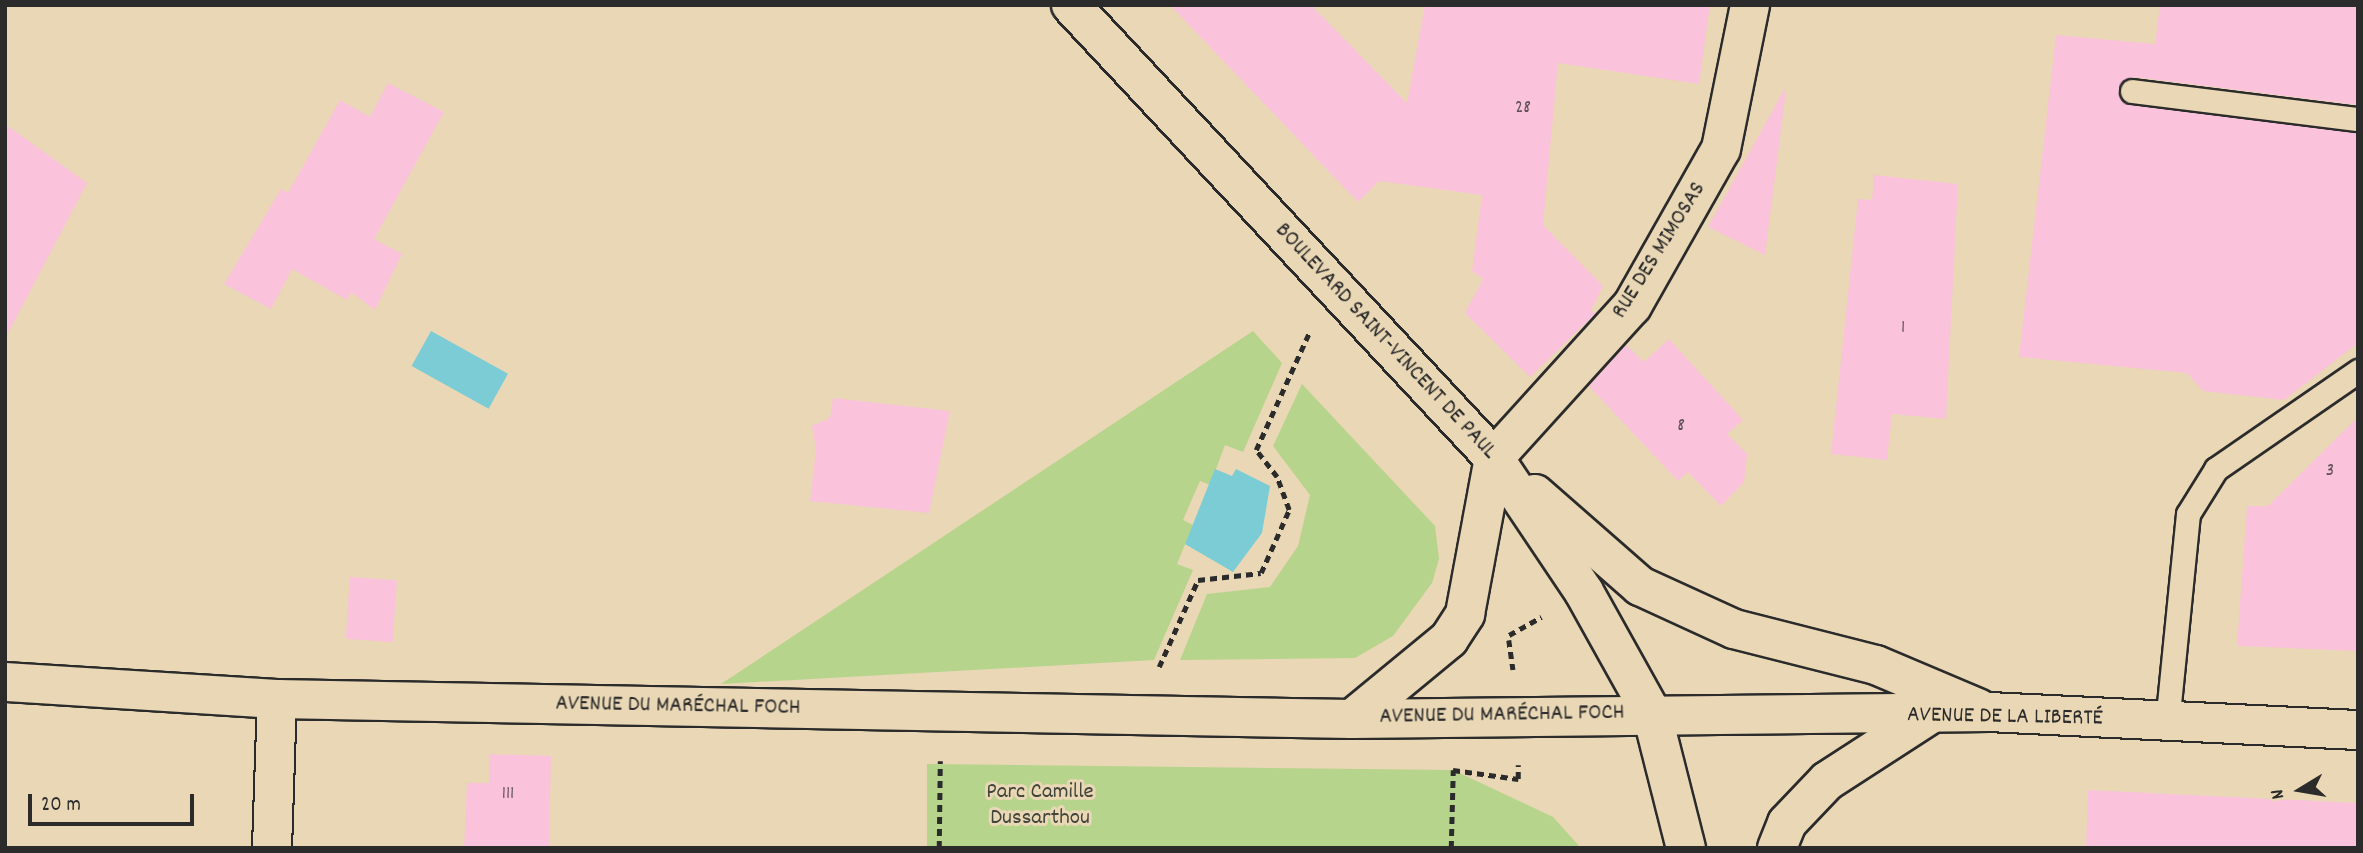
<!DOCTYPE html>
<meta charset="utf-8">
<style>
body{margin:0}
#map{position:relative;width:2363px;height:853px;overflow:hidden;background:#e9d7b5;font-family:Dekko,sans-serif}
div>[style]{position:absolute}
.green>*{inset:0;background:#b7d48c}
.water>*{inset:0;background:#7cccd5;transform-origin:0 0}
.building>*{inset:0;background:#fac3db;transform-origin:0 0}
.path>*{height:4.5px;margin-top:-2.25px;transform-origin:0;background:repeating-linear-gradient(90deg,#2b2b2b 0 7px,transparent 0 12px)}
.roads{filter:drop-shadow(2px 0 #2b2b2b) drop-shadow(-2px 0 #2b2b2b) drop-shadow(0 2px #2b2b2b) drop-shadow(0 -2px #2b2b2b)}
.service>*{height:23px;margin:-11.5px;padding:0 11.5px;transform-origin:11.5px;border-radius:11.5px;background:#e9d7b5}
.minor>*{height:38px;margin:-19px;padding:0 19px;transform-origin:19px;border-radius:19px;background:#e9d7b5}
.secondary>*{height:38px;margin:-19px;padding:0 19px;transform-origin:19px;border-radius:19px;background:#e9d7b5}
span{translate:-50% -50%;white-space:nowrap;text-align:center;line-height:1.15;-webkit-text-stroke:6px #e9d7b5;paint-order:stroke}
.number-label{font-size:19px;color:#5f5157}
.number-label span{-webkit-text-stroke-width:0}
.street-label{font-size:23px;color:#2b2b2b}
.park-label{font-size:23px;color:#40443a}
.frame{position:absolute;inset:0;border:7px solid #2b2b2b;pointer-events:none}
.north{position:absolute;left:2265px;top:755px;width:70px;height:70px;-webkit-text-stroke:5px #e9d7b5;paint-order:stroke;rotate:259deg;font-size:19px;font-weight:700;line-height:28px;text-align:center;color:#2b2b2b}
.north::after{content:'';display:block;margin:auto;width:24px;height:32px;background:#2b2b2b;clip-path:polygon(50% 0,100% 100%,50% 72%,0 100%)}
.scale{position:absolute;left:28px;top:794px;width:166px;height:32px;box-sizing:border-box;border:4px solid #2b2b2b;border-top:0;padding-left:9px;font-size:21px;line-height:24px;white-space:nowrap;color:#2b2b2b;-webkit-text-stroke:5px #e9d7b5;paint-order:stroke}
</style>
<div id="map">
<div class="green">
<div style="clip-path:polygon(1253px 331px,1282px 363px,1243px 452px,1225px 445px,1210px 485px,1200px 481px,1183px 520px,1193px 525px,1177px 564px,1193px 570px,1154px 660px,721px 684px)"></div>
<div style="clip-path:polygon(1302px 384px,1435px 526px,1439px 559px,1432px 583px,1393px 636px,1355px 658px,1180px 660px,1207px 594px,1270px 587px,1298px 546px,1310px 495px,1273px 446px)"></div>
<div style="clip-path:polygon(927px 764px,1453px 770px,1553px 817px,1581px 848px,927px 848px)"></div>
</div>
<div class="water">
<div style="left:431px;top:331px;width:88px;height:40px;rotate:29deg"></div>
<div style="clip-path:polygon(1215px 469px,1232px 476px,1236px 469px,1270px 486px,1262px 533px,1233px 572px,1185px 544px)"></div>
</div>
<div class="building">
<div style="clip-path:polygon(1170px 5px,1311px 5px,1407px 103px,1425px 5px,1710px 5px,1699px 84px,1558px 63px,1543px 225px,1603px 286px,1591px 310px,1595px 314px,1530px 377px,1465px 313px,1483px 279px,1472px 271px,1482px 195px,1379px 181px,1358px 202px)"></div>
<div style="clip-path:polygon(2160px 5px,2358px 5px,2358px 105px,2134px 77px,2118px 89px,2130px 105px,2358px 133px,2358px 343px,2284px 400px,2203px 391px,2187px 373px,2019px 357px,2056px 35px,2155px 44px)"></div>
<div style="clip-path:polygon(388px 83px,444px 112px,374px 239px,402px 254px,375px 310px,351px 292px,347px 300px,292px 269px,271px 309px,224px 284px,281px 189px,288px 193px,340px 100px,370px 117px)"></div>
<div style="clip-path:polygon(1784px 90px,1786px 91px,1765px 255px,1708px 227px)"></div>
<div style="clip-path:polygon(5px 124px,87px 183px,5px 339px)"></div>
<div style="clip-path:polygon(1874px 175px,1958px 184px,1946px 419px,1892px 414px,1887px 460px,1831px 454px,1858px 199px,1872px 200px)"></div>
<div style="clip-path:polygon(1669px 339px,1743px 420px,1727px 434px,1747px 454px,1744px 482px,1721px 506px,1688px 472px,1678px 481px,1589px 386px,1626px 345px,1644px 362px)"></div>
<div style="clip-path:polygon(833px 398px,950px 411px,929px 513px,810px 501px,816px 449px,812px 426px,830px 418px)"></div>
<div style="clip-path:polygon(2358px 417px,2358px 651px,2237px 646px,2247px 506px,2268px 506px)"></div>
<div style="left:350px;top:577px;width:47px;height:62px;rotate:4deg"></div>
<div style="clip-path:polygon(489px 754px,551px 756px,549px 848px,464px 848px,467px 783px,489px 783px)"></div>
<div style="clip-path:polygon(2088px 790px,2358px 803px,2358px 848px,2086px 848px)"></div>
</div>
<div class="path">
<div style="left:1509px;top:635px;width:37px;rotate:-29deg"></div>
<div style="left:1509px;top:640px;width:30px;rotate:82deg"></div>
<div style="left:1159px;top:667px;width:95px;rotate:-65.9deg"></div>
<div style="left:1198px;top:580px;width:63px;rotate:-6.3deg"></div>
<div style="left:1261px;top:573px;width:69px;rotate:-66deg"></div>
<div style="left:1289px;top:510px;width:35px;rotate:-110deg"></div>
<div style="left:1277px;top:477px;width:34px;rotate:-128deg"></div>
<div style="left:1256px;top:450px;width:131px;rotate:-65.6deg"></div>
<div style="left:939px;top:848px;width:87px;rotate:-89.3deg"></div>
<div style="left:1451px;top:848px;width:78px;rotate:-88.5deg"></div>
<div style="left:1453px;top:770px;width:66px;rotate:7.9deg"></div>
<div style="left:1518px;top:779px;width:14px;rotate:-90deg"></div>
</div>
<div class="roads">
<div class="service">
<div style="left:2132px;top:91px;width:228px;rotate:7.1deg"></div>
<div style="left:2167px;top:724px;width:211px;rotate:-84.3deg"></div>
<div style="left:2188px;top:514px;width:53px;rotate:-58.1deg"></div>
<div style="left:2216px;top:469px;width:173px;rotate:-34.6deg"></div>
</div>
<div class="minor">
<div style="left:1494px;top:458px;width:205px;rotate:-47.8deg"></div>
<div style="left:1632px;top:306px;width:180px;rotate:-60.5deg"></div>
<div style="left:1721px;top:149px;width:147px;rotate:-78.6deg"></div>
<div style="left:272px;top:848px;width:149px;rotate:-88.1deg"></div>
</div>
<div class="secondary">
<div style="left:1071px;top:5px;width:620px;rotate:46.96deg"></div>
<div style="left:1494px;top:458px;width:161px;rotate:56.1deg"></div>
<div style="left:1584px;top:592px;width:140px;rotate:60.9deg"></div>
<div style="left:1652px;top:714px;width:138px;rotate:75.8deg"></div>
<div style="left:1535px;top:494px;width:140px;rotate:41.2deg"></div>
<div style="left:1640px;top:586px;width:103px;rotate:24.6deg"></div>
<div style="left:1734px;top:629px;width:146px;rotate:14.2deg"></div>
<div style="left:1876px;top:665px;width:111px;rotate:22.9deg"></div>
<div style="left:5px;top:682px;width:273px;rotate:3.6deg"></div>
<div style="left:277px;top:699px;width:1075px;rotate:1.07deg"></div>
<div style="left:1352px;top:719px;width:637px;rotate:-0.63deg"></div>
<div style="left:1989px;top:712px;width:369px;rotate:2.8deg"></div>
<div style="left:1352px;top:719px;width:126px;rotate:-39.5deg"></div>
<div style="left:1449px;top:639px;width:30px;rotate:-57deg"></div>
<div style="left:1465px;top:614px;width:159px;rotate:-79.5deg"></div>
<div style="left:1777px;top:848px;width:27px;rotate:-68deg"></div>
<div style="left:1787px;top:823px;width:58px;rotate:-46.4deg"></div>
<div style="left:1827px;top:781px;width:121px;rotate:-32.9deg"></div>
</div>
</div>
<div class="number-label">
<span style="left:1523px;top:109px">28</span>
<span style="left:1903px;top:329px">1</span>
<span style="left:1681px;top:427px">8</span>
<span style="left:2330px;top:472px">3</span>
<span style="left:508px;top:795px">111</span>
</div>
<div class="street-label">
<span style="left:1660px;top:251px;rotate:-58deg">RUE DES MIMOSAS</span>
<span style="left:1385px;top:342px;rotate:47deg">BOULEVARD SAINT-VINCENT DE PAUL</span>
<span style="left:678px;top:707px;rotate:1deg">AVENUE DU MARÉCHAL FOCH</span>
<span style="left:1502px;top:716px;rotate:-1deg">AVENUE DU MARÉCHAL FOCH</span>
<span style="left:2005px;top:718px;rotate:1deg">AVENUE DE LA LIBERTÉ</span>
</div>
<div class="park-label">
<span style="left:1040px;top:806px">Parc Camille<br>Dussarthou</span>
</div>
<div class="frame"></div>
<div class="north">N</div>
<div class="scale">20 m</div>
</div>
